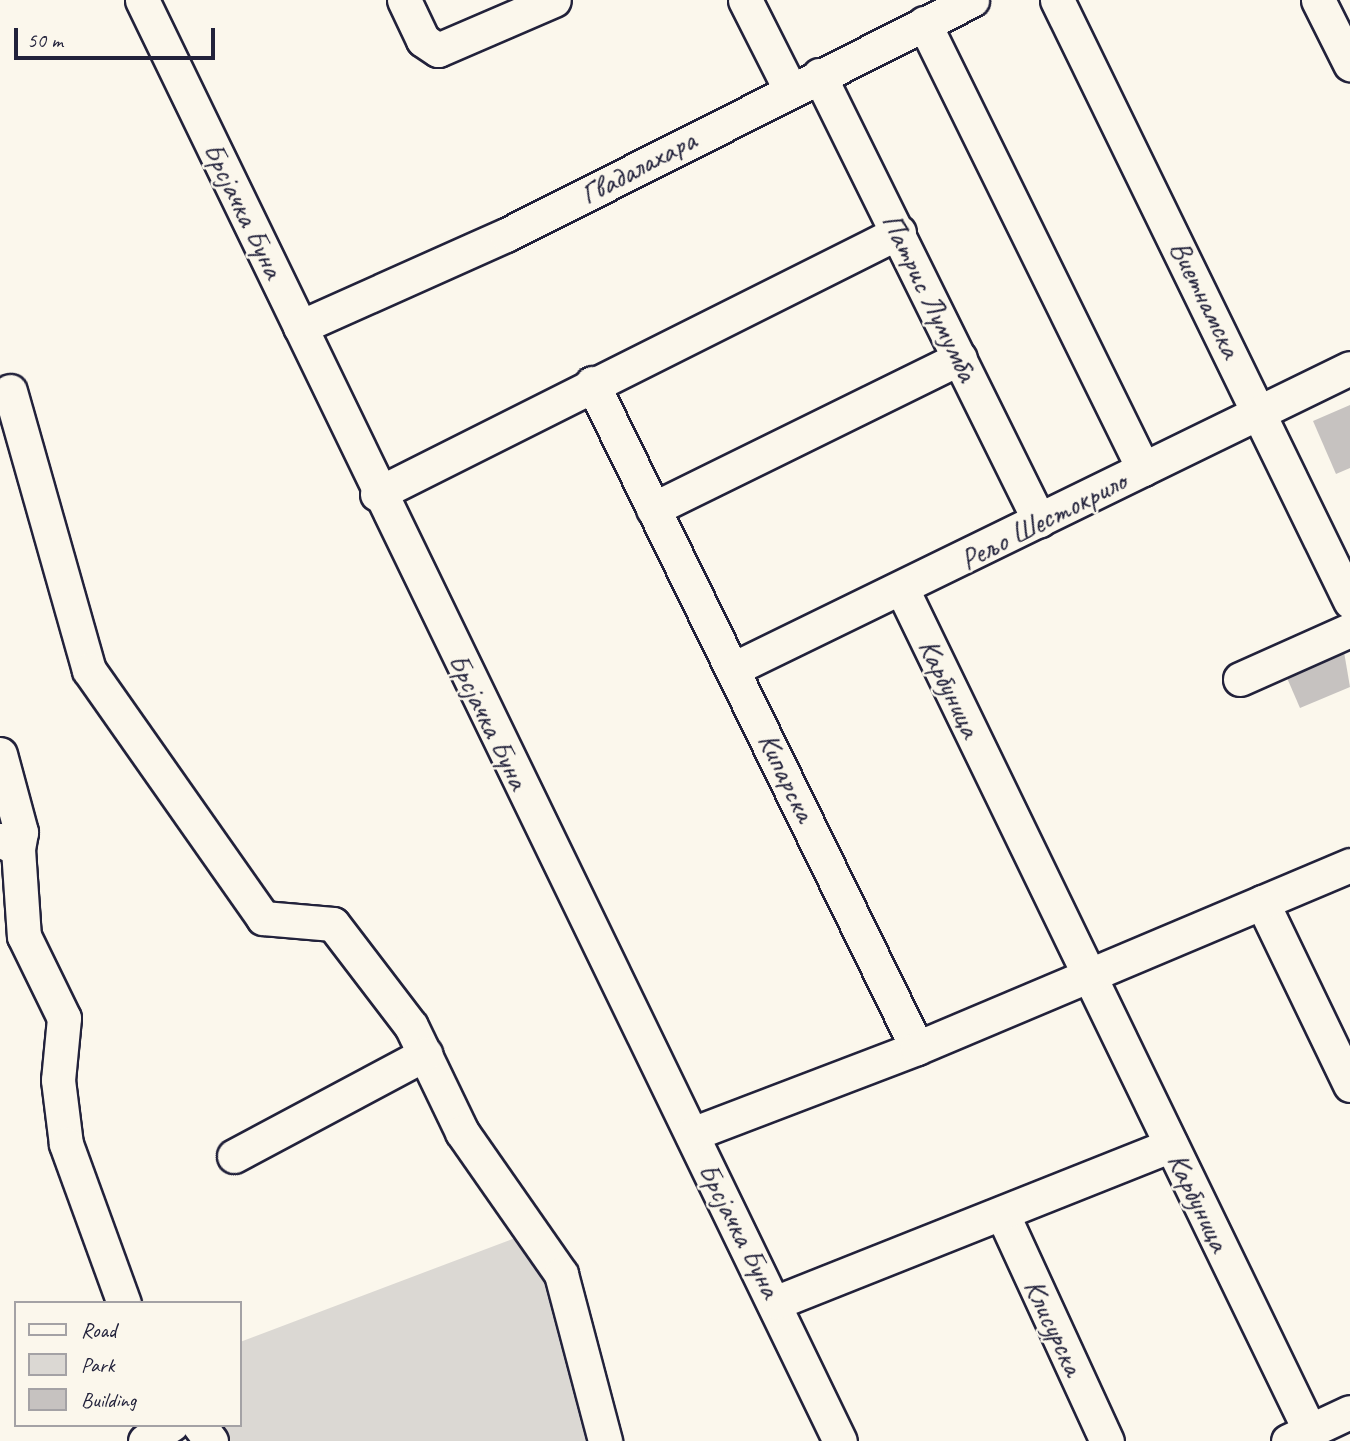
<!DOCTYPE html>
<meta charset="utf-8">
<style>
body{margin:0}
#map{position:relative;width:1350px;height:1441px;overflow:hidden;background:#fbf7ec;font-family:Caveat,sans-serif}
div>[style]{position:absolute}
.green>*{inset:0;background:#dbd8d3}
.building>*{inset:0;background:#c6c2c0}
.roads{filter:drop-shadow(2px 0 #22223b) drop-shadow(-2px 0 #22223b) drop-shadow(0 2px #22223b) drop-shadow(0 -2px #22223b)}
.minor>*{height:33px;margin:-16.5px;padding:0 16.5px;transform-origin:16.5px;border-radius:16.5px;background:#fbf7ec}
span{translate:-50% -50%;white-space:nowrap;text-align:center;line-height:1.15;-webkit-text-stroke:5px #fbf7ec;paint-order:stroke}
.street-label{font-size:30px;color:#22223b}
.legend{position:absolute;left:14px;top:1301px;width:228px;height:126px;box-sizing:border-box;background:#fbf7ec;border:2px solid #a4a2a5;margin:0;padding:9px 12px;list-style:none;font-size:21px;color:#22223b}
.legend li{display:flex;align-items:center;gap:14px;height:35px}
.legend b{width:35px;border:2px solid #a4a2a5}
.scale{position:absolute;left:14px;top:28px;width:201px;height:32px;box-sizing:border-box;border:4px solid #22223b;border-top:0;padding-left:9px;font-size:21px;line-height:24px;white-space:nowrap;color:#22223b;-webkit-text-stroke:5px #fbf7ec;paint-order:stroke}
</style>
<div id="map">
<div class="green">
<div style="clip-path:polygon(515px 1238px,556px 1288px,590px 1441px,224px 1441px,214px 1425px,240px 1425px,240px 1342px)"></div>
</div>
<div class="building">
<div style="clip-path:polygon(1350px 405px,1350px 468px,1336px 474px,1313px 421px)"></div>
<div style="clip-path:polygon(1343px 646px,1350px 687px,1300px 708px,1284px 671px)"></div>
</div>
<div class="roads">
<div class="minor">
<div style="left:142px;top:0;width:1601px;rotate:64.16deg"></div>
<div style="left:404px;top:0;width:44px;rotate:64.6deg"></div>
<div style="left:423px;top:40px;width:18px;rotate:34deg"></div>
<div style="left:438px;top:50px;width:126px;rotate:-23.3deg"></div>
<div style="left:745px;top:0;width:97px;rotate:63.2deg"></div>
<div style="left:1057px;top:0;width:669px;rotate:64.01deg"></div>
<div style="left:1318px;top:0;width:72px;rotate:63.4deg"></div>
<div style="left:924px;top:23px;width:497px;rotate:63.8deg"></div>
<div style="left:819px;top:75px;width:497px;rotate:63.7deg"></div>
<div style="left:300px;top:327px;width:226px;rotate:-24.1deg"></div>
<div style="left:506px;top:235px;width:522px;rotate:-26.76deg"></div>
<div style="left:592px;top:383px;width:740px;rotate:63.95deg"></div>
<div style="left:10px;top:391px;width:290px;rotate:74.2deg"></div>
<div style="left:89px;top:670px;width:303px;rotate:54.9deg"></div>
<div style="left:263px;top:918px;width:70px;rotate:4.9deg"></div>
<div style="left:333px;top:924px;width:128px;rotate:52.6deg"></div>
<div style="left:411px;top:1026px;width:118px;rotate:64.3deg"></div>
<div style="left:462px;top:1132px;width:173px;rotate:55.1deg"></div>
<div style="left:561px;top:1274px;width:173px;rotate:75.2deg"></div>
<div style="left:377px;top:494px;width:584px;rotate:-26.65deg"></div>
<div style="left:653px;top:509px;width:342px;rotate:-26.2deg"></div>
<div style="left:903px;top:591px;width:933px;rotate:64.15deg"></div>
<div style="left:735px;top:668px;width:684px;rotate:-26deg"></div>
<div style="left:1240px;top:679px;width:120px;rotate:-24deg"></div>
<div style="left:0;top:754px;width:81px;rotate:74.9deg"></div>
<div style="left:21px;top:832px;width:17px;rotate:100deg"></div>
<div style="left:0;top:840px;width:20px;rotate:27deg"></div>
<div style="left:18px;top:849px;width:87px;rotate:86.1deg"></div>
<div style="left:24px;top:936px;width:91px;rotate:64deg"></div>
<div style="left:64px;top:1018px;width:62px;rotate:95.5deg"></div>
<div style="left:58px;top:1080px;width:64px;rotate:82.9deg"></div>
<div style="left:66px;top:1144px;width:169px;rotate:70deg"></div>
<div style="left:1262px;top:902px;width:203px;rotate:64.3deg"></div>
<div style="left:692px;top:1134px;width:241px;rotate:-20.9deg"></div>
<div style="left:917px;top:1048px;width:470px;rotate:-22.9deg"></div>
<div style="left:234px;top:1156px;width:217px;rotate:-28.1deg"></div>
<div style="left:1002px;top:1213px;width:251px;rotate:65.3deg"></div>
<div style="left:777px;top:1302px;width:424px;rotate:-21.7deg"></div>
<div style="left:199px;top:1425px;width:20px;rotate:53deg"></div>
<div style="left:145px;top:1441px;width:31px;rotate:-32deg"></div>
<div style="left:1288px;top:1441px;width:68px;rotate:-25.1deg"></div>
</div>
</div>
<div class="street-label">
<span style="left:638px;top:167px;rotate:-28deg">Гвадалахара</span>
<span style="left:244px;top:210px;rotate:64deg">Брсјачка Буна</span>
<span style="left:930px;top:297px;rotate:64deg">Патрис Лумумба</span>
<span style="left:1206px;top:299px;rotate:64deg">Виетнамска</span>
<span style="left:1043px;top:520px;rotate:-27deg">Рељо Шестокрило</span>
<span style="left:950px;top:688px;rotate:64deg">Карбуница</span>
<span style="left:489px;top:721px;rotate:64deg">Брсјачка Буна</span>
<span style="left:787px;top:777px;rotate:64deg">Кипарска</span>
<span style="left:1199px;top:1202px;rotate:64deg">Карбуница</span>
<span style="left:740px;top:1230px;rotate:63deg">Брсјачка Буна</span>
<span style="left:1054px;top:1327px;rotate:65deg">Клисурска</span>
</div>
<ul class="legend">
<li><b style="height:9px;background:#fbf7ec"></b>Road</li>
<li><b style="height:19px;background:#dbd8d3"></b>Park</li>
<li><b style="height:19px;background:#c6c2c0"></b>Building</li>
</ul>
<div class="scale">50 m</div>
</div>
